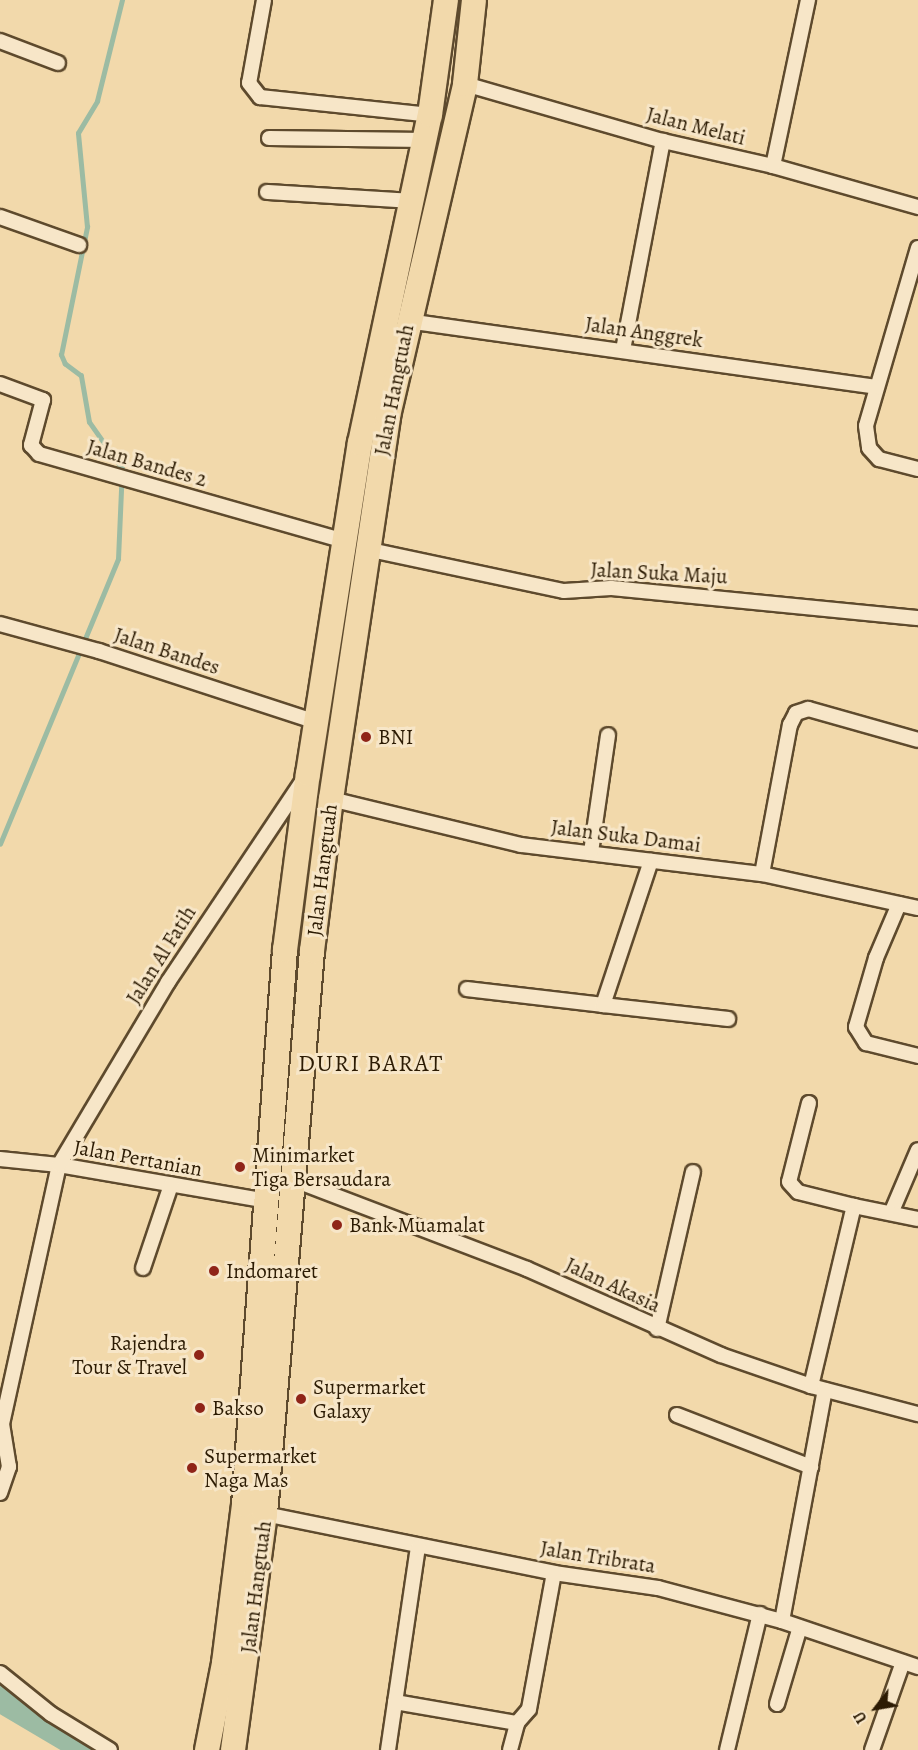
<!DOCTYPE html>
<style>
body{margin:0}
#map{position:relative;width:918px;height:1750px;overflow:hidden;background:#f2d9ab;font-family:Alegreya,serif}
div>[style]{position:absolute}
.stream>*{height:4.5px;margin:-2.25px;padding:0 2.25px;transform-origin:2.25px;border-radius:2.25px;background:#9cbba3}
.river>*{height:28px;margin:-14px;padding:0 14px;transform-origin:14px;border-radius:14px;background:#9cbba3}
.roads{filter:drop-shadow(2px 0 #5e4a2d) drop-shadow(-2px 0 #5e4a2d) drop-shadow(0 2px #5e4a2d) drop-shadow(0 -2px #5e4a2d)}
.street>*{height:14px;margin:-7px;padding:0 7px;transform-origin:7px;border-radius:7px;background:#f7e6c8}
.highway>*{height:24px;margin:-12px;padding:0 12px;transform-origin:12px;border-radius:12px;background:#f2d9ab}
.dots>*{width:16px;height:16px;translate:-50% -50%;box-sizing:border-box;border:3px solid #f7e6c8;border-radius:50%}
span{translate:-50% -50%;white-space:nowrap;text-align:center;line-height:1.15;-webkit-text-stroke:6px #f7e6c8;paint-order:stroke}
.street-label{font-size:21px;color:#2c1b03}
.poi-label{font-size:21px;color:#2c1b03}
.left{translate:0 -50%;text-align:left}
.right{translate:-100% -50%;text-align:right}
.quarter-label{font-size:24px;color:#2c1b03;letter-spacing:1.5px}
.north{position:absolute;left:846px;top:1678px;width:60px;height:60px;-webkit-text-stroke:4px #f7e6c8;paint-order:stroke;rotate:239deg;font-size:16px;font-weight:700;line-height:24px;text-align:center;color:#2c1b03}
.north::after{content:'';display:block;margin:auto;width:21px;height:27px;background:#2c1b03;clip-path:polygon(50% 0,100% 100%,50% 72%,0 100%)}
</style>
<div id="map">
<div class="stream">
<div style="left:0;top:844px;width:308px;rotate:-67.5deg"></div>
<div style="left:118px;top:559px;width:90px;rotate:-87.5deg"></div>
<div style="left:122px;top:469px;width:57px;rotate:-125.1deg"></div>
<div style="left:89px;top:422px;width:47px;rotate:-99.9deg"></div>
<div style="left:81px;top:376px;width:20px;rotate:-143deg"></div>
<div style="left:65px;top:364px;width:10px;rotate:-114deg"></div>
<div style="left:61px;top:355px;width:131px;rotate:-78.5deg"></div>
<div style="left:87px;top:227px;width:94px;rotate:-95.5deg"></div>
<div style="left:78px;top:133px;width:37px;rotate:-59deg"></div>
<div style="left:97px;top:101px;width:104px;rotate:-76.1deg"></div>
</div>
<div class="river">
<div style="left:0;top:1698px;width:102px;rotate:30.6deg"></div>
</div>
<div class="roads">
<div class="street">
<div style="left:264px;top:0;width:84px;rotate:100.2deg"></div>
<div style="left:249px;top:83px;width:18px;rotate:52deg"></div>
<div style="left:260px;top:97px;width:171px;rotate:6deg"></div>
<div style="left:0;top:41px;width:62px;rotate:20.8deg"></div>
<div style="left:465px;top:84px;width:206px;rotate:16.1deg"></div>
<div style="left:663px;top:141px;width:113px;rotate:12.8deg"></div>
<div style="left:773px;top:166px;width:151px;rotate:15.8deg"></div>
<div style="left:269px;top:138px;width:156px;rotate:0.7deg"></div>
<div style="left:773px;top:166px;width:170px;rotate:-78.1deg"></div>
<div style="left:267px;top:192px;width:147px;rotate:3.5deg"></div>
<div style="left:0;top:217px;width:84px;rotate:19.5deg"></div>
<div style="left:918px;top:248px;width:185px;rotate:106.3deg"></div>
<div style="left:866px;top:426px;width:22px;rotate:82deg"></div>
<div style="left:869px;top:448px;width:15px;rotate:48deg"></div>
<div style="left:879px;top:459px;width:40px;rotate:14.4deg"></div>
<div style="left:407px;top:321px;width:474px;rotate:8deg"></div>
<div style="left:623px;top:350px;width:213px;rotate:-79.2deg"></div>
<div style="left:0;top:384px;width:46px;rotate:20.4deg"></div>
<div style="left:43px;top:400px;width:47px;rotate:104.9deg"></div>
<div style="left:31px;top:445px;width:12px;rotate:48deg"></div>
<div style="left:39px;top:454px;width:320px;rotate:15.9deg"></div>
<div style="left:366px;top:549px;width:202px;rotate:12deg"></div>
<div style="left:564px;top:591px;width:47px;rotate:-3.7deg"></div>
<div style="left:611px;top:588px;width:308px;rotate:5.6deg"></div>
<div style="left:0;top:624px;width:103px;rotate:15.3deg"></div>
<div style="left:99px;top:651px;width:231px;rotate:18.1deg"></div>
<div style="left:331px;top:799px;width:195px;rotate:13.6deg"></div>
<div style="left:521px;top:845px;width:243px;rotate:6.9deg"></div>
<div style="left:762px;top:874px;width:160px;rotate:12.3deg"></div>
<div style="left:591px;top:852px;width:118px;rotate:-81.7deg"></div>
<div style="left:762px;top:874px;width:152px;rotate:-79.4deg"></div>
<div style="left:790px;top:725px;width:13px;rotate:-63deg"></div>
<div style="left:796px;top:713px;width:13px;rotate:-18deg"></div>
<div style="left:808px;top:709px;width:114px;rotate:15.7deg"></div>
<div style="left:899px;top:904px;width:59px;rotate:113.1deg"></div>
<div style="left:876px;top:958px;width:72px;rotate:106.2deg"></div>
<div style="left:856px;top:1027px;width:19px;rotate:58deg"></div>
<div style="left:866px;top:1043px;width:54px;rotate:14deg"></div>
<div style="left:467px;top:989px;width:137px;rotate:6.7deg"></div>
<div style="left:603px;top:1005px;width:152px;rotate:-71.6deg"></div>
<div style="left:603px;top:1005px;width:126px;rotate:6.4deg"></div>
<div style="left:809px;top:1103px;width:81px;rotate:104.2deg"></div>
<div style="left:789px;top:1182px;width:13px;rotate:48deg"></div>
<div style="left:798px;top:1192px;width:58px;rotate:14deg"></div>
<div style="left:0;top:1159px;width:59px;rotate:5.8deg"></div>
<div style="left:59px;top:1165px;width:211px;rotate:9.8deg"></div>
<div style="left:294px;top:1180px;width:249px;rotate:20.9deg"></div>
<div style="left:527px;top:1269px;width:212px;rotate:23.9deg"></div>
<div style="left:721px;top:1355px;width:95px;rotate:19deg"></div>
<div style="left:811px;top:1386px;width:111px;rotate:14.7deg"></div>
<div style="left:892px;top:1211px;width:66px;rotate:-66.9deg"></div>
<div style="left:143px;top:1268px;width:88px;rotate:-71.4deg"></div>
<div style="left:657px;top:1329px;width:161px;rotate:-77.1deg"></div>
<div style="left:811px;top:1386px;width:185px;rotate:-76.6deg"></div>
<div style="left:854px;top:1206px;width:65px;rotate:11.5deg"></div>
<div style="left:677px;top:1415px;width:144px;rotate:21.2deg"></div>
<div style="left:0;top:1493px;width:28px;rotate:-71deg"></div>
<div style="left:9px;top:1467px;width:44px;rotate:-99.2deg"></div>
<div style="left:2px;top:1424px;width:265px;rotate:-77.6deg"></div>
<div style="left:59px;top:1165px;width:213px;rotate:-59.2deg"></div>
<div style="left:168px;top:982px;width:243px;rotate:-56.2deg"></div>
<div style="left:265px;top:1514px;width:295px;rotate:11.5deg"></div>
<div style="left:554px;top:1573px;width:105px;rotate:8.2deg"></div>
<div style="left:658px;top:1588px;width:128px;rotate:14.9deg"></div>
<div style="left:782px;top:1621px;width:144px;rotate:18.7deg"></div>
<div style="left:782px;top:1621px;width:235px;rotate:-79.5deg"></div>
<div style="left:0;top:1673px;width:65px;rotate:38.8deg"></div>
<div style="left:51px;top:1714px;width:69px;rotate:31.4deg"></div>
<div style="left:395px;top:1702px;width:124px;rotate:9.8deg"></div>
<div style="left:777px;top:1704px;width:80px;rotate:-73.4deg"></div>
<div style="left:388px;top:1750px;width:205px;rotate:-81.6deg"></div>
<div style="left:510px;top:1750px;width:28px;rotate:-75deg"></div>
<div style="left:517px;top:1723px;width:18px;rotate:-49deg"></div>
<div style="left:529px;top:1709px;width:138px;rotate:-79.6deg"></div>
<div style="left:727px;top:1750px;width:140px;rotate:-76.4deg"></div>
<div style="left:872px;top:1750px;width:93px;rotate:-70.6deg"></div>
</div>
<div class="highway">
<div style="left:207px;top:1750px;width:89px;rotate:-78.9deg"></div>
<div style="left:224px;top:1663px;width:159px;rotate:-82.8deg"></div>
<div style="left:244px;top:1505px;width:557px;rotate:-85.78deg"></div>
<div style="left:285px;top:950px;width:177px;rotate:-82.6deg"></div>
<div style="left:308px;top:774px;width:335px;rotate:-81.1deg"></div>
<div style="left:360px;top:443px;width:335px;rotate:-78deg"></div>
<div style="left:430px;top:115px;width:116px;rotate:-82.1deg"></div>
<div style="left:233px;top:1750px;width:238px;rotate:-82.3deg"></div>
<div style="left:265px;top:1514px;width:565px;rotate:-85.23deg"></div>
<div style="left:312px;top:951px;width:153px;rotate:-82.9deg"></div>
<div style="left:331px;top:799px;width:387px;rotate:-81.5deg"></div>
<div style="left:388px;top:416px;width:341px;rotate:-76.9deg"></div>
<div style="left:465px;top:84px;width:84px;rotate:-83.9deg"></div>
</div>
</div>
<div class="dots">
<div style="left:366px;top:737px;background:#8f2418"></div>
<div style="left:240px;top:1167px;background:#8f2418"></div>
<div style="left:337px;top:1225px;background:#8f2418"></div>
<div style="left:214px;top:1271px;background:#8f2418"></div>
<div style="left:199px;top:1355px;background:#8f2418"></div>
<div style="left:301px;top:1399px;background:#8f2418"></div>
<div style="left:200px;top:1408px;background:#8f2418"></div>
<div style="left:192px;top:1468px;background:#8f2418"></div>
</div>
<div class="street-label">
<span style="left:696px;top:126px;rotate:14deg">Jalan Melati</span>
<span style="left:644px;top:332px;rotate:8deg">Jalan Anggrek</span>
<span style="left:394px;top:390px;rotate:-79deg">Jalan Hangtuah</span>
<span style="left:147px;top:463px;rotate:16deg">Jalan Bandes 2</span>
<span style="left:659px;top:573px;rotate:3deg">Jalan Suka Maju</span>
<span style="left:167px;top:651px;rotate:18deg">Jalan Bandes</span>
<span style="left:626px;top:836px;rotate:7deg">Jalan Suka Damai</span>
<span style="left:322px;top:870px;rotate:-83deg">Jalan Hangtuah</span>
<span style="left:161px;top:955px;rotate:-58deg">Jalan Al Fatih</span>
<span style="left:138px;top:1158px;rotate:10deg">Jalan Pertanian</span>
<span style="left:613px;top:1285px;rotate:25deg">Jalan Akasia</span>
<span style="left:598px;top:1557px;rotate:9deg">Jalan Tribrata</span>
<span style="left:256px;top:1587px;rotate:-83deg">Jalan Hangtuah</span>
</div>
<div class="poi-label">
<span class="left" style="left:378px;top:737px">BNI</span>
<span class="left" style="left:252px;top:1167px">Minimarket<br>Tiga Bersaudara</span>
<span class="left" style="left:349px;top:1225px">Bank Muamalat</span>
<span class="left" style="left:226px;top:1271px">Indomaret</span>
<span class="right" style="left:187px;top:1355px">Rajendra<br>Tour &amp; Travel</span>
<span class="left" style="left:313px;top:1399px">Supermarket<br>Galaxy</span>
<span class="left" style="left:212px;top:1408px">Bakso</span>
<span class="left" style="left:204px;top:1468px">Supermarket<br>Naga Mas</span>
</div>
<div class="quarter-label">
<span style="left:371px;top:1064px">DURI BARAT</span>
</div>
<div class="north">U</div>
</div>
